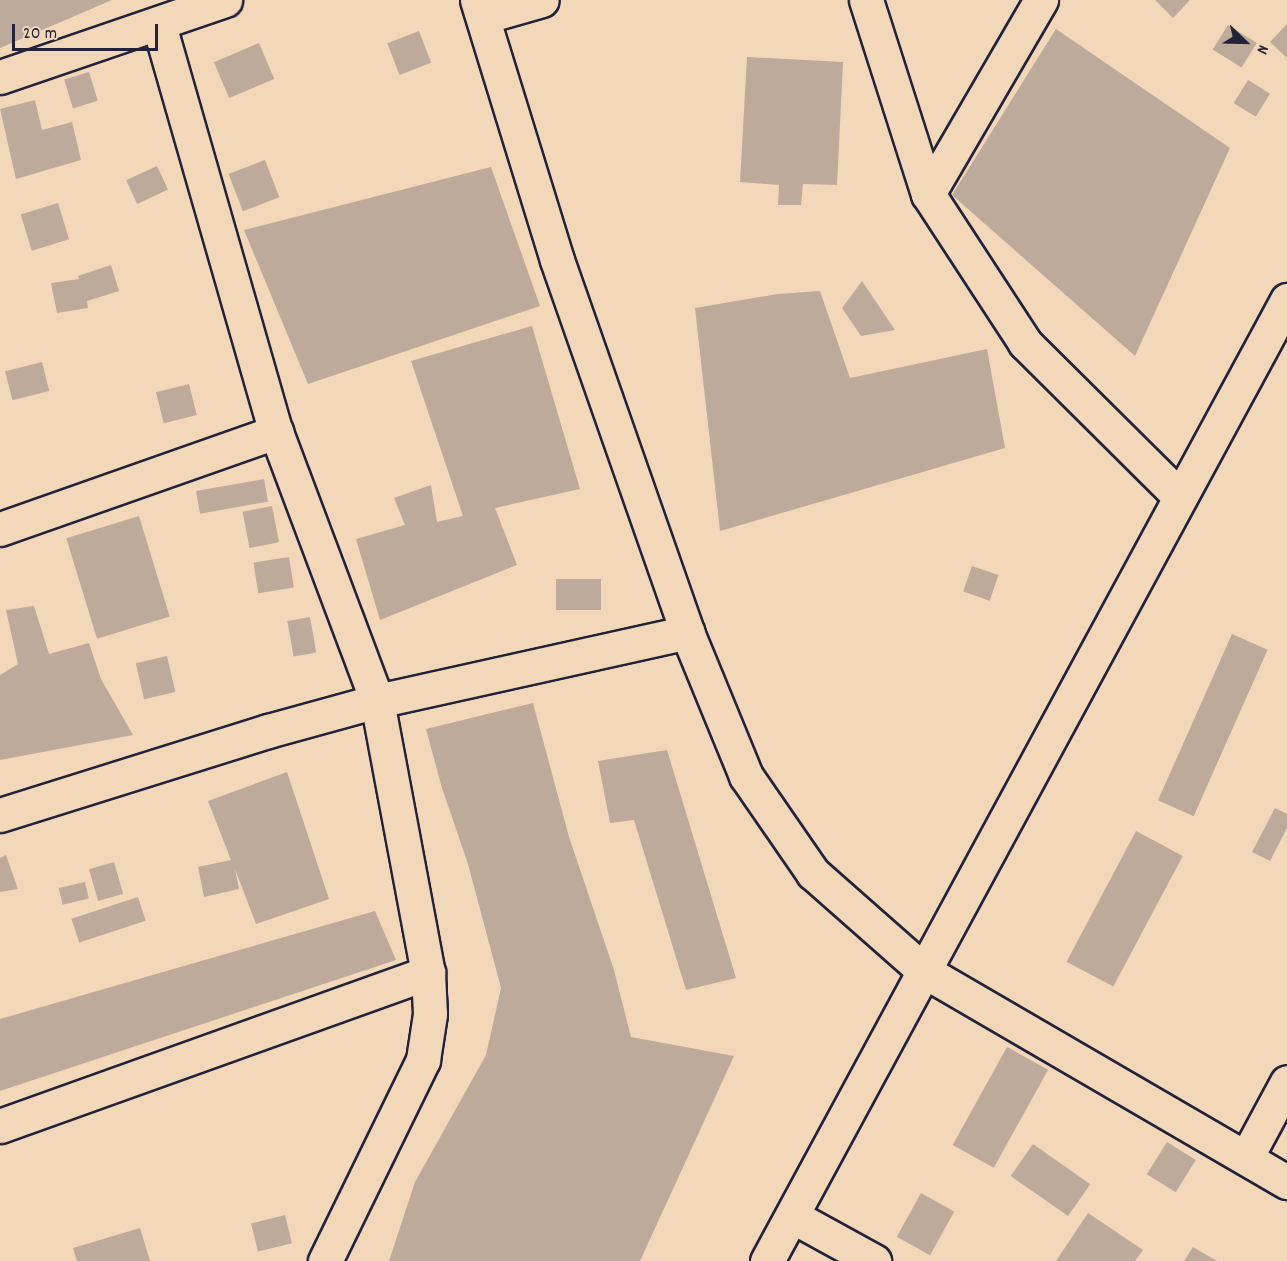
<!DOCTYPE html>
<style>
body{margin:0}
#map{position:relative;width:1287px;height:1261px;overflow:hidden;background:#f2d7b9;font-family:Dekko,sans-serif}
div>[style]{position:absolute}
.building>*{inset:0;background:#beaa9a;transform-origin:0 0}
.roads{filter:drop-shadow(2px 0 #22223b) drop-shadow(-2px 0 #22223b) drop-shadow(0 2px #22223b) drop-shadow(0 -2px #22223b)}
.minor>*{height:33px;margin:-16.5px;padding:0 16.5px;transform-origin:16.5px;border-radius:16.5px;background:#f2d7b9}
span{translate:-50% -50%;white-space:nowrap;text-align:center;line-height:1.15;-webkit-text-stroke:4.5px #f2d7b9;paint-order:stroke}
.north{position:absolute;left:1215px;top:12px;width:60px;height:60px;-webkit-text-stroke:4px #f2d7b9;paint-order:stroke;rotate:113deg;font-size:16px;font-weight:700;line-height:24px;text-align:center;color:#22223b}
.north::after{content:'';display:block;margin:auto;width:21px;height:27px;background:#22223b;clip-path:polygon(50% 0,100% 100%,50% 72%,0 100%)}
.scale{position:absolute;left:12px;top:24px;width:146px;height:27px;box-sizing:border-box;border:3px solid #22223b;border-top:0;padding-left:8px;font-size:18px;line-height:21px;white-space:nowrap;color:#22223b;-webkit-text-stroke:4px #f2d7b9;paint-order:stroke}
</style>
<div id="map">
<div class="building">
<div style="clip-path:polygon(0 0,112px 0,0 48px)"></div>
<div style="clip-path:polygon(1155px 0,1190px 0,1173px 18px)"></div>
<div style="clip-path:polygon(1287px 24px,1287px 58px,1270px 42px)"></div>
<div style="left:1228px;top:25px;width:34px;height:29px;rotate:32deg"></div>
<div style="clip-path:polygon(1056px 29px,1230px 148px,1135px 356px,952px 195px)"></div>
<div style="left:419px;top:31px;width:34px;height:34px;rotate:69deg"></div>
<div style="left:259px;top:43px;width:39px;height:49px;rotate:67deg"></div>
<div style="clip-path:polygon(747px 57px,843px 62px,837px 185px,803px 184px,801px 205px,778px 205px,779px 185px,740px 182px)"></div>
<div style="left:89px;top:72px;width:30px;height:26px;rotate:73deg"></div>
<div style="left:1248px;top:80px;width:26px;height:27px;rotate:32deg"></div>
<div style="clip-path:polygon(35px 100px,42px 130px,72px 122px,81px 160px,16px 179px,0 109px)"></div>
<div style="left:265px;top:160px;width:40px;height:39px;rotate:69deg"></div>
<div style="left:157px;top:166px;width:26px;height:34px;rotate:65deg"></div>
<div style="clip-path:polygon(491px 167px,540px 306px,308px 384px,244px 230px)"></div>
<div style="left:58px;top:203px;width:38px;height:39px;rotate:73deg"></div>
<div style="clip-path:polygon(111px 265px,119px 291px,87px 301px,88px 308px,57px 313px,51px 283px,79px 279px,78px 276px)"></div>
<div style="clip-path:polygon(862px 281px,895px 330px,861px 336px,842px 308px)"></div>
<div style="clip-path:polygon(820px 291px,850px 378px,987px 349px,1005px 448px,720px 531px,695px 308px,778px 294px)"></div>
<div style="clip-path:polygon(532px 326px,580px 489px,495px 508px,517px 565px,380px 620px,356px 539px,405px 525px,394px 498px,431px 485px,437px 522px,463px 516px,411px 361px)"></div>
<div style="left:42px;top:362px;width:30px;height:38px;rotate:76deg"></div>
<div style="left:189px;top:384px;width:32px;height:34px;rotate:76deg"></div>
<div style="left:264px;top:479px;width:23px;height:69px;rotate:80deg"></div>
<div style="left:272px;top:506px;width:37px;height:30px;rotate:79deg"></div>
<div style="left:139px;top:516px;width:105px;height:76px;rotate:73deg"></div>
<div style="left:289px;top:557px;width:31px;height:36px;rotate:81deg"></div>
<div style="left:972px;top:566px;width:28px;height:27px;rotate:19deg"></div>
<div style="left:601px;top:579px;width:31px;height:45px;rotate:90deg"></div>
<div style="clip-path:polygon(34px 606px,49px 654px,89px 643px,101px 679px,133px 735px,0 760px,0 675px,18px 664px,6px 610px)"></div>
<div style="left:310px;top:617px;width:36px;height:23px;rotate:80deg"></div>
<div style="left:1232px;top:634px;width:39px;height:182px;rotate:24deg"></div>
<div style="left:167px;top:656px;width:37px;height:32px;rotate:77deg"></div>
<div style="clip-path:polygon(533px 703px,569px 837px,614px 970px,631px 1037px,734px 1056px,640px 1261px,389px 1261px,415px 1182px,486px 1055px,501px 988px,468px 864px,442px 788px,426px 729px)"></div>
<div style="clip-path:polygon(667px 750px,736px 978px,686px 990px,634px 820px,610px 823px,598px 761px)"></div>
<div style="clip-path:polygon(287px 772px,329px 899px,256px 924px,235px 869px,239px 889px,204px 897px,198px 867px,231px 860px,208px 801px)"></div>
<div style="clip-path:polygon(1275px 808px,1287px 814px,1287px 828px,1270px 861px,1252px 852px)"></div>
<div style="left:1136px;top:831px;width:53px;height:148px;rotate:28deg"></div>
<div style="clip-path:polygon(6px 855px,18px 889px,0 892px,0 858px)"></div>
<div style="left:114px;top:862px;width:33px;height:26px;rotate:74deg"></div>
<div style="left:85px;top:882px;width:17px;height:27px;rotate:77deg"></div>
<div style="left:138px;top:897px;width:25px;height:70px;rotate:72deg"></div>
<div style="clip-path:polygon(375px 911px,396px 960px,0 1091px,0 1019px)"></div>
<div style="left:1007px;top:1047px;width:47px;height:112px;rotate:29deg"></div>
<div style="left:1167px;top:1142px;width:34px;height:38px;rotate:32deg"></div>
<div style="left:1033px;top:1144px;width:70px;height:39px;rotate:35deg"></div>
<div style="left:921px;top:1193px;width:38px;height:50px;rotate:29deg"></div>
<div style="clip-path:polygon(1088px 1213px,1143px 1250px,1135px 1261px,1056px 1261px)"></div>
<div style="left:285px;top:1215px;width:29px;height:35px;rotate:76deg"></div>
<div style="clip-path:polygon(140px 1228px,150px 1261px,77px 1261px,73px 1248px)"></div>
<div style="clip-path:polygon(1193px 1247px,1217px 1261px,1184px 1261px)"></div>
</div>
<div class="roads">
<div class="minor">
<div style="left:477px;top:0;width:272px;rotate:72.9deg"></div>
<div style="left:557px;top:260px;width:394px;rotate:70.7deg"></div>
<div style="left:687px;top:632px;width:156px;rotate:67.7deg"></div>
<div style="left:746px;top:776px;width:118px;rotate:55.4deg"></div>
<div style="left:813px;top:873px;width:148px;rotate:41.4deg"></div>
<div style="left:924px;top:971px;width:420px;rotate:30.2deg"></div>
<div style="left:866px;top:0;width:204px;rotate:72.3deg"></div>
<div style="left:928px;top:194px;width:178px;rotate:56.9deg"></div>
<div style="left:1025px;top:343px;width:218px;rotate:44.8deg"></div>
<div style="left:483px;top:17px;width:61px;rotate:-16.1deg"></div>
<div style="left:159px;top:25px;width:423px;rotate:74deg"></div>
<div style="left:276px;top:432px;width:287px;rotate:69.4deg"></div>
<div style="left:377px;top:701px;width:277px;rotate:79.4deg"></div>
<div style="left:428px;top:973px;width:41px;rotate:87.2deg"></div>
<div style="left:430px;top:1014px;width:47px;rotate:98.7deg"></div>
<div style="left:423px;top:1060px;width:224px;rotate:116deg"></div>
<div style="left:0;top:77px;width:238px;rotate:-18.9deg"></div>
<div style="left:928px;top:194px;width:225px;rotate:-59.8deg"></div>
<div style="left:0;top:529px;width:293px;rotate:-19.4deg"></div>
<div style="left:0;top:815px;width:281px;rotate:-17.4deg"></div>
<div style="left:268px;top:731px;width:113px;rotate:-15.4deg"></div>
<div style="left:377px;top:701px;width:318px;rotate:-12.5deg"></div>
<div style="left:0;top:1126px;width:455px;rotate:-19.7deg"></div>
<div style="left:1246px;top:1158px;width:86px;rotate:-61.7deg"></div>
<div style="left:792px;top:1216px;width:94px;rotate:28.8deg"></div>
<div style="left:767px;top:1261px;width:1093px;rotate:-61.58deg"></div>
</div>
</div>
<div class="north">N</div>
<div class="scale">20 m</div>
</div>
